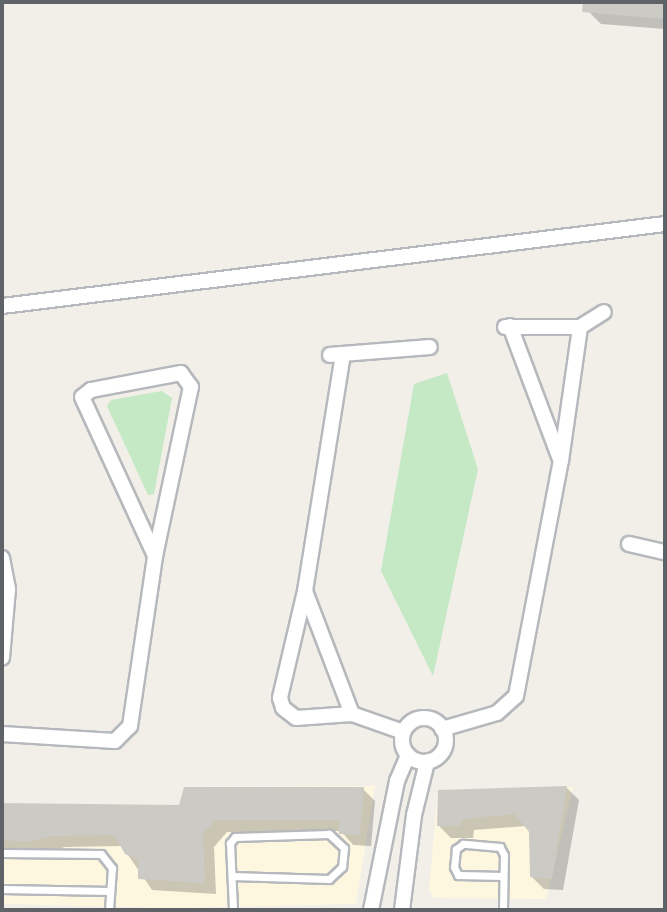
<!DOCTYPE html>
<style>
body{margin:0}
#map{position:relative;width:667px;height:912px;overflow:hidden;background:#f1efe8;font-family:Inter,sans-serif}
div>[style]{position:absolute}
.commercial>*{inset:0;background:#fef7e0}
.green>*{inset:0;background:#c5e8c5}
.shadow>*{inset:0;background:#0003}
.building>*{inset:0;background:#cccac5}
.roads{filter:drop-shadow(2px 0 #b5b8bc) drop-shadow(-2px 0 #b5b8bc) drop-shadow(0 2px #b5b8bc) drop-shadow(0 -2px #b5b8bc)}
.lane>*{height:7px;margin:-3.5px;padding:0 3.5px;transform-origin:3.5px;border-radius:3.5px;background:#fff}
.street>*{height:14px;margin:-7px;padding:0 7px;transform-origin:7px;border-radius:7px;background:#fff}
.street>.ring{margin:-7px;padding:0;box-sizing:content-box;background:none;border:14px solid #fff;border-radius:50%}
span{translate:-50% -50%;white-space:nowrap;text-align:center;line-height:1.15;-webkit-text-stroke:7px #fff;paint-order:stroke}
.frame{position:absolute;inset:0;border:4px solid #5f6368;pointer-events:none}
</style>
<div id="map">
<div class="commercial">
<div style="clip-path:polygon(375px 786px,356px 904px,173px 908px,2px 904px,2px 803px,179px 805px,184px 787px)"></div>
<div style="clip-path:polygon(573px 787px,546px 899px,434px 898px,429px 890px,438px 790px)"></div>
</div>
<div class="green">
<div style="clip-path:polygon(447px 373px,478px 469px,433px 676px,381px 571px,414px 384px)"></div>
<div style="clip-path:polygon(162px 391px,172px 398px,154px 494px,148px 495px,107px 406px,111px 400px)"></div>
</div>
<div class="shadow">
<div style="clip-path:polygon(590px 2px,665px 2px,665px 29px,601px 24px,589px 12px)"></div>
<div style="clip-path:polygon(567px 788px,579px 800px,563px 890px,544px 889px,532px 877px,531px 831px,526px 826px,474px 830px,473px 838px,451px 838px,439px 826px)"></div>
<div style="clip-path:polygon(363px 789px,375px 801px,371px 846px,353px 845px,341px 831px,227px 832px,214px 847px,216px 894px,152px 890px,122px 846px,65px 847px,41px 854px,2px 851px,2px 805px,180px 807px)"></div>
</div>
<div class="building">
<div style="clip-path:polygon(583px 2px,665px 2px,665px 19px,582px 12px)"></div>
<div style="clip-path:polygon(567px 786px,552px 879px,530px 877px,529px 832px,515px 814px,462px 819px,461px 826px,437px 826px,438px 790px)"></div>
<div style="clip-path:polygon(184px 787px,364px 787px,360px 835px,339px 834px,339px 820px,215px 820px,203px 834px,205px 883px,138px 879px,138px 860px,125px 854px,114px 835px,52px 836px,28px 842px,2px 840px,2px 803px,179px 805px)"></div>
</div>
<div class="roads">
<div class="lane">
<div style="left:2px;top:853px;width:99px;rotate:0.6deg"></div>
<div style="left:101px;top:854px;width:18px;rotate:52deg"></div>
<div style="left:112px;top:868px;width:42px;rotate:94.1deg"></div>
<div style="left:232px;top:876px;width:97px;rotate:1.8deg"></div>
<div style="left:329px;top:879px;width:18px;rotate:-43deg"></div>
<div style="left:342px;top:867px;width:19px;rotate:-84deg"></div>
<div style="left:344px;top:848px;width:21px;rotate:-137deg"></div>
<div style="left:329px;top:834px;width:94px;rotate:178.2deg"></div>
<div style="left:235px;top:837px;width:8px;rotate:130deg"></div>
<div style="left:230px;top:843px;width:67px;rotate:87.4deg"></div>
<div style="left:2px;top:889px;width:108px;rotate:1.1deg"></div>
<div style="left:503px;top:910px;width:55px;rotate:-89deg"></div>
<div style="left:504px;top:855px;width:9px;rotate:-117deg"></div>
<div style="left:500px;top:847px;width:37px;rotate:-175deg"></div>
<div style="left:463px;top:844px;width:9px;rotate:144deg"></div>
<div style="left:456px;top:849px;width:18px;rotate:96deg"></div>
<div style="left:454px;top:867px;width:9px;rotate:63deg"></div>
<div style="left:458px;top:875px;width:45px;rotate:1.3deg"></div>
</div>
<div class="street">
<div style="left:2px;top:306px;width:668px;rotate:-7.05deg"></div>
<div style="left:510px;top:326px;width:142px;rotate:69.4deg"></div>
<div style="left:505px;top:327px;width:75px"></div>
<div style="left:343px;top:354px;width:240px;rotate:99.1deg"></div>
<div style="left:305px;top:591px;width:110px;rotate:103.2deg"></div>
<div style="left:280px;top:698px;width:10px;rotate:73deg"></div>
<div style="left:283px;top:708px;width:16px;rotate:38deg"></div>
<div style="left:296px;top:718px;width:56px;rotate:-4.1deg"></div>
<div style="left:352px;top:714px;width:54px;rotate:19.4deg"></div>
<div style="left:330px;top:355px;width:100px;rotate:-4.6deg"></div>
<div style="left:629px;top:544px;width:37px;rotate:13deg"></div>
<div style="left:2px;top:558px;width:32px;rotate:79deg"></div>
<div style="left:8px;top:589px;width:69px;rotate:95deg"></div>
<div style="left:305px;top:591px;width:132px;rotate:69.1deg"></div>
<div class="ring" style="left:402px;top:718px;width:30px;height:30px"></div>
<div style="left:442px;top:729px;width:57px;rotate:-16.2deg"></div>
<div style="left:497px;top:713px;width:25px;rotate:-42deg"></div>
<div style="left:516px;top:696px;width:239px;rotate:-79.2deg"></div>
<div style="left:561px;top:461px;width:135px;rotate:-81.9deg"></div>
<div style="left:580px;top:327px;width:28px;rotate:-32deg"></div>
<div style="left:2px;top:734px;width:113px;rotate:3.5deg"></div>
<div style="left:115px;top:741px;width:21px;rotate:-45deg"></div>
<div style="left:130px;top:726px;width:172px;rotate:-81.6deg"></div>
<div style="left:155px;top:556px;width:173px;rotate:-78deg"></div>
<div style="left:191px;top:387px;width:17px;rotate:-126deg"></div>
<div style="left:181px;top:373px;width:92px;rotate:169.3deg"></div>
<div style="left:91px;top:390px;width:11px;rotate:142deg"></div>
<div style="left:82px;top:397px;width:175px;rotate:65.3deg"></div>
<div style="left:371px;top:910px;width:132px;rotate:-78.6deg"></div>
<div style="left:397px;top:781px;width:28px;rotate:-67deg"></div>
<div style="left:402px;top:910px;width:96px;rotate:-82.8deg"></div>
<div style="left:414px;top:815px;width:55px;rotate:-76.2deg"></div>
</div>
</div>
<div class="frame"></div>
</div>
